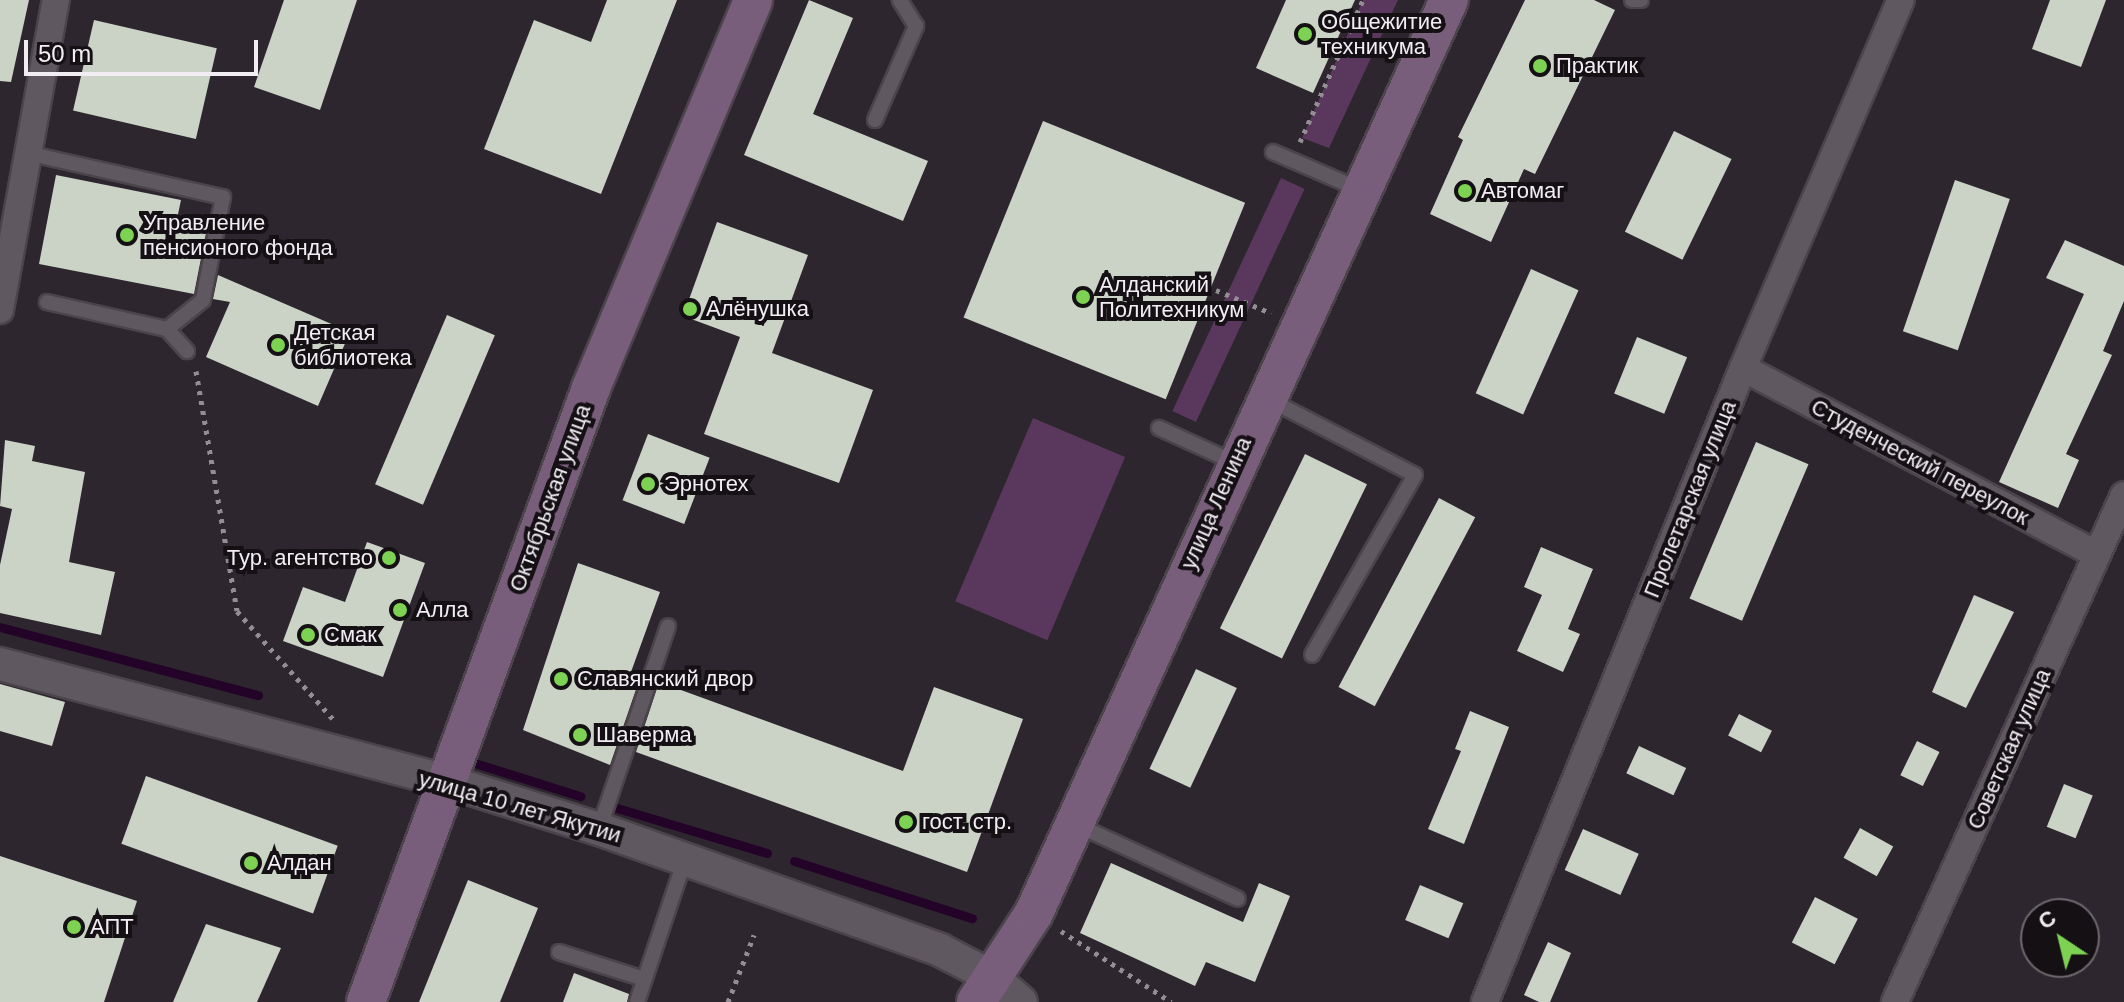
<!DOCTYPE html>
<meta charset="utf-8">
<style>
body{margin:0}
#map{position:relative;width:2124px;height:1002px;overflow:hidden;background:#2d262e;font-family:Helvetica,sans-serif}
div>[style]{position:absolute}
.green>*{inset:0;background:#5a385d;transform-origin:0 0}
.stream>*{height:9px;margin:-4.5px;padding:0 4.5px;transform-origin:4.5px;border-radius:4.5px;background:#240328}
.building>*{inset:0;background:#cbd3c7;transform-origin:0 0}
.path>*{height:5px;margin-top:-2.5px;transform-origin:0;background:repeating-linear-gradient(90deg,#938d94 0 4px,transparent 0 10px)}
.roads{filter:drop-shadow(2px 0 #4b444b) drop-shadow(-2px 0 #4b444b) drop-shadow(0 2px #4b444b) drop-shadow(0 -2px #4b444b)}
.service>*{height:14px;margin:-7px;padding:0 7px;transform-origin:7px;border-radius:7px;background:#605861}
.minor>*{height:26px;margin:-13px;padding:0 13px;transform-origin:13px;border-radius:13px;background:#605861}
.tertiary>*{height:32px;margin:-16px;padding:0 16px;transform-origin:16px;border-radius:16px;background:#605861}
.secondary>*{height:38px;margin:-19px;padding:0 19px;transform-origin:19px;border-radius:19px;background:#795e7c}
.dots>*{width:22px;height:22px;translate:-50% -50%;box-sizing:border-box;border:4px solid #141014;border-radius:50%}
span{translate:-50% -50%;white-space:nowrap;text-align:center;line-height:1.15;-webkit-text-stroke:8px #141014;paint-order:stroke}
.poi-label{font-size:22px;color:#f2edf3}
.left{translate:0 -50%;text-align:left}
.right{translate:-100% -50%;text-align:right}
.street-label{font-size:22px;color:#f2edf3}
.north{position:absolute;left:2020px;top:898px;width:80px;height:80px;box-sizing:border-box;background:#141014;border:2px solid #6d686d;border-radius:50%;rotate:325deg;font-size:22px;font-weight:700;line-height:32px;text-align:center;color:#f2edf3}
.north::after{content:'';display:block;margin:auto;width:28px;height:36px;background:#7dd153;clip-path:polygon(50% 0,100% 100%,50% 72%,0 100%)}
.scale{position:absolute;left:24px;top:40px;width:234px;height:36px;box-sizing:border-box;border:4px solid #f2edf3;border-top:0;padding-left:10px;font-size:24px;line-height:28px;white-space:nowrap;color:#f2edf3;-webkit-text-stroke:6px #141014;paint-order:stroke}
</style>
<div id="map">
<div class="green">
<div style="clip-path:polygon(1363px 0,1398px 0,1329px 148px,1302px 138px)"></div>
<div style="left:1281px;top:178px;width:26px;height:257px;rotate:25deg"></div>
<div style="left:1033px;top:418px;width:100px;height:199px;rotate:23deg"></div>
</div>
<div class="stream">
<div style="left:0;top:627px;width:267px;rotate:14.8deg"></div>
<div style="left:465px;top:760px;width:121px;rotate:17.4deg"></div>
<div style="left:607px;top:805px;width:167px;rotate:16.7deg"></div>
<div style="left:794px;top:861px;width:187px;rotate:17.8deg"></div>
</div>
<div class="building">
<div style="clip-path:polygon(0 0,29px 0,11px 82px,0 81px)"></div>
<div style="clip-path:polygon(284px 0,357px 0,320px 110px,254px 87px)"></div>
<div style="clip-path:polygon(607px 0,677px 0,601px 194px,484px 149px,534px 20px,591px 42px)"></div>
<div style="clip-path:polygon(809px 0,853px 18px,813px 114px,928px 161px,903px 221px,744px 155px)"></div>
<div style="clip-path:polygon(1286px 0,1355px 0,1313px 93px,1256px 68px)"></div>
<div style="clip-path:polygon(1525px 0,1594px 0,1615px 10px,1535px 174px,1524px 169px,1491px 242px,1430px 214px,1463px 140px,1458px 137px)"></div>
<div style="clip-path:polygon(2050px 0,2106px 0,2081px 67px,2032px 49px)"></div>
<div style="left:94px;top:20px;width:126px;height:93px;rotate:13deg"></div>
<div style="left:1043px;top:121px;width:218px;height:212px;rotate:22deg"></div>
<div style="left:1674px;top:131px;width:64px;height:112px;rotate:26deg"></div>
<div style="clip-path:polygon(56px 175px,181px 200px,177px 219px,207px 228px,194px 294px,39px 264px)"></div>
<div style="left:1955px;top:180px;width:58px;height:160px;rotate:19deg"></div>
<div style="clip-path:polygon(717px 222px,808px 255px,772px 353px,873px 390px,839px 483px,704px 434px,740px 337px,683px 316px)"></div>
<div style="clip-path:polygon(2065px 240px,2124px 266px,2124px 301px,2103px 351px,2112px 355px,2066px 454px,2079px 460px,2058px 508px,1999px 482px,2084px 294px,2046px 278px)"></div>
<div style="left:1531px;top:269px;width:52px;height:136px;rotate:24deg"></div>
<div style="clip-path:polygon(218px 275px,350px 332px,318px 406px,206px 357px,230px 302px,213px 299px)"></div>
<div style="left:447px;top:315px;width:52px;height:184px;rotate:23deg"></div>
<div style="left:1637px;top:337px;width:54px;height:61px;rotate:22deg"></div>
<div style="left:648px;top:434px;width:66px;height:71px;rotate:21deg"></div>
<div style="clip-path:polygon(5px 440px,35px 446px,32px 461px,85px 472px,69px 562px,115px 572px,101px 635px,0 613px,0 565px,12px 509px,0 506px)"></div>
<div style="left:1756px;top:442px;width:57px;height:170px;rotate:23deg"></div>
<div style="left:1305px;top:454px;width:69px;height:194px;rotate:26deg"></div>
<div style="left:1439px;top:498px;width:41px;height:214px;rotate:28deg"></div>
<div style="clip-path:polygon(367px 542px,425px 563px,383px 677px,283px 641px,303px 587px,345px 602px)"></div>
<div style="clip-path:polygon(1541px 547px,1593px 569px,1568px 629px,1580px 634px,1563px 672px,1517px 651px,1542px 595px,1524px 587px)"></div>
<div style="clip-path:polygon(578px 563px,660px 592px,631px 672px,641px 675px,610px 765px,523px 730px)"></div>
<div style="clip-path:polygon(1974px 595px,2014px 612px,1966px 708px,1932px 692px)"></div>
<div style="left:1196px;top:669px;width:45px;height:110px;rotate:25deg"></div>
<div style="clip-path:polygon(659px 682px,903px 771px,934px 687px,1023px 719px,967px 872px,636px 752px)"></div>
<div style="clip-path:polygon(0 684px,65px 702px,52px 746px,0 731px)"></div>
<div style="clip-path:polygon(1470px 711px,1509px 727px,1464px 844px,1428px 829px,1461px 751px,1455px 749px)"></div>
<div style="left:1739px;top:714px;width:37px;height:24px;rotate:27deg"></div>
<div style="left:1917px;top:741px;width:25px;height:38px;rotate:26deg"></div>
<div style="left:1639px;top:746px;width:52px;height:30px;rotate:25deg"></div>
<div style="left:146px;top:776px;width:204px;height:72px;rotate:20deg"></div>
<div style="left:2064px;top:784px;width:31px;height:46px;rotate:22deg"></div>
<div style="left:1860px;top:828px;width:38px;height:34px;rotate:29deg"></div>
<div style="left:1583px;top:829px;width:61px;height:45px;rotate:24deg"></div>
<div style="clip-path:polygon(0 856px,137px 901px,104px 1002px,0 1002px)"></div>
<div style="clip-path:polygon(1111px 863px,1243px 922px,1259px 883px,1290px 896px,1255px 982px,1206px 962px,1195px 986px,1080px 933px)"></div>
<div style="clip-path:polygon(468px 880px,538px 908px,500px 1002px,419px 1002px)"></div>
<div style="left:1420px;top:885px;width:47px;height:38px;rotate:23deg"></div>
<div style="left:1815px;top:897px;width:48px;height:51px;rotate:27deg"></div>
<div style="clip-path:polygon(206px 924px,281px 948px,257px 1002px,173px 1002px)"></div>
<div style="clip-path:polygon(1548px 942px,1571px 953px,1550px 1002px,1539px 1002px,1524px 995px)"></div>
<div style="clip-path:polygon(574px 973px,629px 994px,627px 1002px,563px 1002px)"></div>
</div>
<div class="path">
<div style="left:1300px;top:142px;width:155px;rotate:-66.1deg"></div>
<div style="left:1216px;top:290px;width:60px;rotate:22.7deg"></div>
<div style="left:196px;top:371px;width:243px;rotate:80.3deg"></div>
<div style="left:237px;top:611px;width:144px;rotate:48.4deg"></div>
<div style="left:1061px;top:931px;width:131px;rotate:32.8deg"></div>
<div style="left:728px;top:1002px;width:72px;rotate:-68.8deg"></div>
</div>
<div class="roads">
<div class="service">
<div style="left:1632px;top:0;width:9px"></div>
<div style="left:875px;top:120px;width:103px;rotate:-66.4deg"></div>
<div style="left:916px;top:26px;width:31px;rotate:-122deg"></div>
<div style="left:1273px;top:152px;width:94px;rotate:23.3deg"></div>
<div style="left:27px;top:153px;width:201px;rotate:12.7deg"></div>
<div style="left:223px;top:197px;width:105px;rotate:101deg"></div>
<div style="left:203px;top:300px;width:46px;rotate:141.1deg"></div>
<div style="left:167px;top:329px;width:30px;rotate:48deg"></div>
<div style="left:47px;top:302px;width:123px;rotate:12.7deg"></div>
<div style="left:1268px;top:399px;width:165px;rotate:27.3deg"></div>
<div style="left:1415px;top:475px;width:207px;rotate:119.8deg"></div>
<div style="left:1159px;top:428px;width:82px;rotate:24.4deg"></div>
<div style="left:1075px;top:824px;width:179px;rotate:24.7deg"></div>
<div style="left:599px;top:829px;width:214px;rotate:-71.2deg"></div>
<div style="left:559px;top:952px;width:89px;rotate:17.6deg"></div>
<div style="left:637px;top:1002px;width:151px;rotate:-71.4deg"></div>
</div>
<div class="minor">
<div style="left:0;top:310px;width:315px;rotate:-79.8deg"></div>
<div style="left:1743px;top:368px;width:400px;rotate:27.8deg"></div>
<div style="left:1485px;top:1002px;width:684px;rotate:-67.86deg"></div>
<div style="left:1743px;top:368px;width:400px;rotate:-66.8deg"></div>
<div style="left:1895px;top:1002px;width:556px;rotate:-65.69deg"></div>
</div>
<div class="tertiary">
<div style="left:0;top:664px;width:464px;rotate:14.7deg"></div>
<div style="left:449px;top:782px;width:157px;rotate:17.4deg"></div>
<div style="left:599px;top:829px;width:362px;rotate:19.5deg"></div>
<div style="left:940px;top:950px;width:59px;rotate:27.4deg"></div>
<div style="left:992px;top:977px;width:38px;rotate:41deg"></div>
</div>
<div class="secondary">
<div style="left:366px;top:1002px;width:654px;rotate:-69.87deg"></div>
<div style="left:591px;top:388px;width:420px;rotate:-67.3deg"></div>
<div style="left:976px;top:1002px;width:106px;rotate:-56.9deg"></div>
<div style="left:1034px;top:913px;width:1003px;rotate:-65.56deg"></div>
</div>
</div>
<div class="dots">
<div style="left:1305px;top:34px;background:#7dd153"></div>
<div style="left:1540px;top:66px;background:#7dd153"></div>
<div style="left:1465px;top:191px;background:#7dd153"></div>
<div style="left:127px;top:235px;background:#7dd153"></div>
<div style="left:1083px;top:297px;background:#7dd153"></div>
<div style="left:690px;top:309px;background:#7dd153"></div>
<div style="left:278px;top:345px;background:#7dd153"></div>
<div style="left:648px;top:484px;background:#7dd153"></div>
<div style="left:389px;top:558px;background:#7dd153"></div>
<div style="left:400px;top:610px;background:#7dd153"></div>
<div style="left:308px;top:635px;background:#7dd153"></div>
<div style="left:561px;top:679px;background:#7dd153"></div>
<div style="left:580px;top:735px;background:#7dd153"></div>
<div style="left:906px;top:822px;background:#7dd153"></div>
<div style="left:251px;top:863px;background:#7dd153"></div>
<div style="left:74px;top:927px;background:#7dd153"></div>
</div>
<div class="poi-label">
<span class="left" style="left:1321px;top:34px">Общежитие<br>техникума</span>
<span class="left" style="left:1556px;top:66px">Практик</span>
<span class="left" style="left:1481px;top:191px">Автомаг</span>
<span class="left" style="left:143px;top:235px">Управление<br>пенсионого фонда</span>
<span class="left" style="left:1099px;top:297px">Алданский<br>Политехникум</span>
<span class="left" style="left:706px;top:309px">Алёнушка</span>
<span class="left" style="left:294px;top:345px">Детская<br>библиотека</span>
<span class="left" style="left:664px;top:484px">Эрнотех</span>
<span class="right" style="left:373px;top:558px">Тур. агентство</span>
<span class="left" style="left:416px;top:610px">Алла</span>
<span class="left" style="left:324px;top:635px">Смак</span>
<span class="left" style="left:577px;top:679px">Славянский двор</span>
<span class="left" style="left:596px;top:735px">Шаверма</span>
<span class="left" style="left:922px;top:822px">гост. стр.</span>
<span class="left" style="left:267px;top:863px">Алдан</span>
<span class="left" style="left:90px;top:927px">АПТ</span>
</div>
<div class="street-label">
<span style="left:1920px;top:462px;rotate:28deg">Студенческий переулок</span>
<span style="left:550px;top:498px;rotate:-70deg">Октябрьская улица</span>
<span style="left:1690px;top:499px;rotate:-68deg">Пролетарская улица</span>
<span style="left:1216px;top:503px;rotate:-66deg">улица Ленина</span>
<span style="left:2009px;top:749px;rotate:-66deg">Советская улица</span>
<span style="left:520px;top:807px;rotate:16deg">улица 10 лет Якутии</span>
</div>
<div class="north">С</div>
<div class="scale">50 m</div>
</div>
